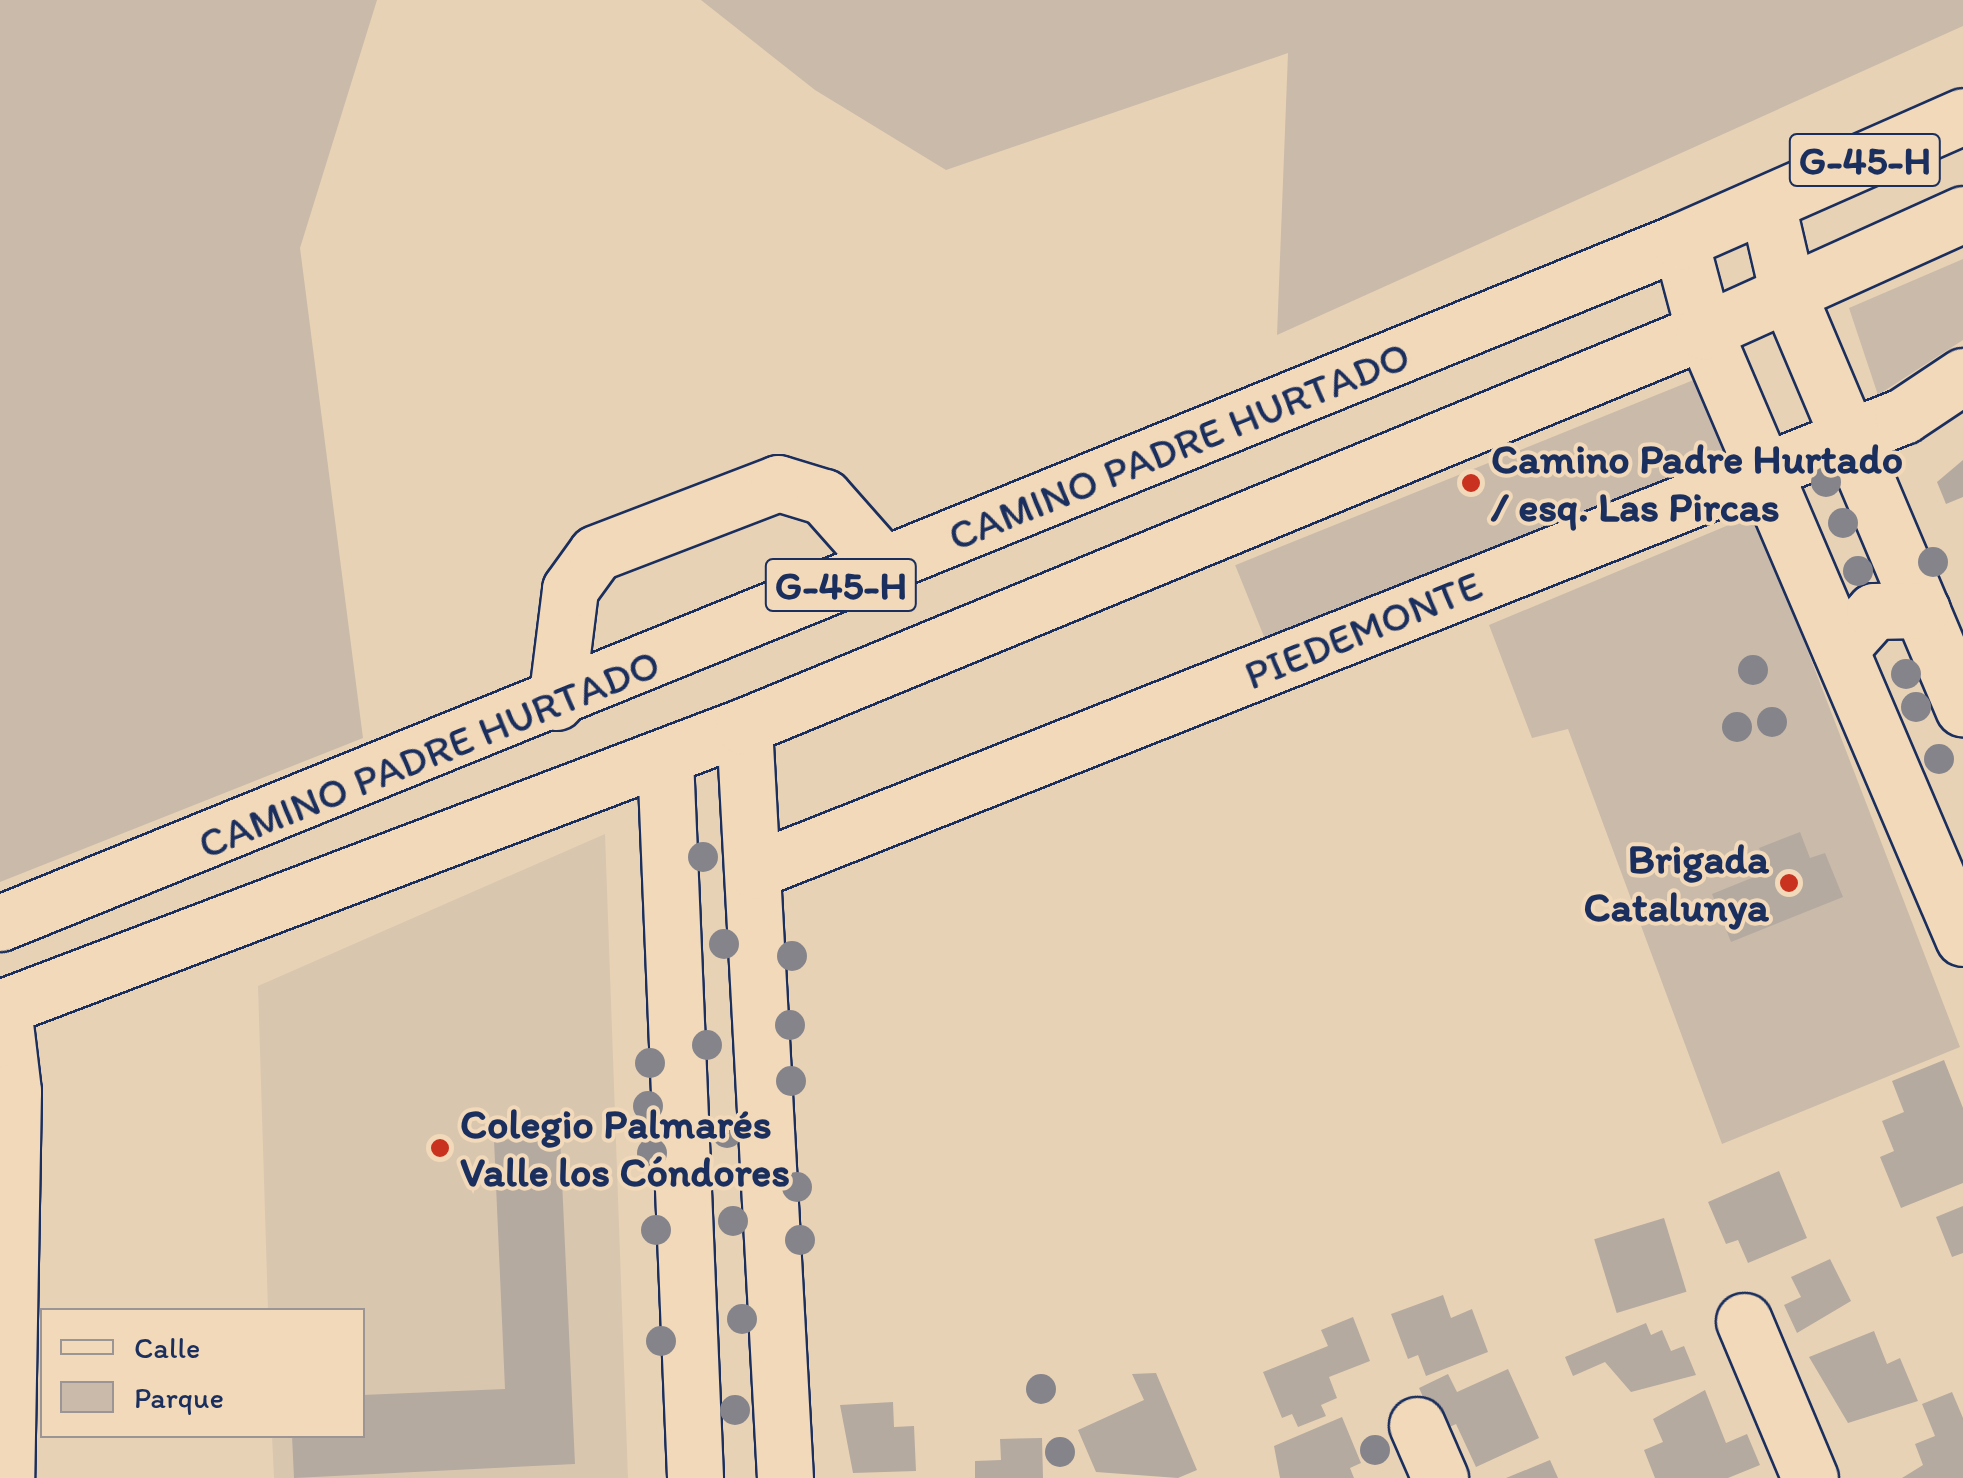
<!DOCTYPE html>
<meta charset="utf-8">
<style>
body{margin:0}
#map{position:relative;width:1963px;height:1478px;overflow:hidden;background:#e8d2b5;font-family:Itim,sans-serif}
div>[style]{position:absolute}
.built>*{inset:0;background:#d9c6af}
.green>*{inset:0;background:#cabaa9;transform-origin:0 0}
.building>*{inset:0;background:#b5aaa0;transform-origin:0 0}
.roads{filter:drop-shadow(2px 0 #1b2f5e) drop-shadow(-2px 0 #1b2f5e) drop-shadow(0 2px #1b2f5e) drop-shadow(0 -2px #1b2f5e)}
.minor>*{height:55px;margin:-27.5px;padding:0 27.5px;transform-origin:27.5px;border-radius:27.5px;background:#f1d9b9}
.major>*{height:55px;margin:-27.5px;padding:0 27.5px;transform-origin:27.5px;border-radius:27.5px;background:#f1d9b9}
.trees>*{width:30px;height:30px;margin:-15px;border-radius:50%;background:#86848b}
.dots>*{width:28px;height:28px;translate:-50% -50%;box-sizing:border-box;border:5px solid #f1d9b9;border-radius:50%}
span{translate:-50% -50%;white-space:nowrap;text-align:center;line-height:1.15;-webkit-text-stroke:8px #f1d9b9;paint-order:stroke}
.shield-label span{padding:2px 8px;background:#f1d9b9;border:2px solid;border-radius:8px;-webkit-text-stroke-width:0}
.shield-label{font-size:40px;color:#1b2f5e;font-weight:700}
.street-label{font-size:42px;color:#1b2f5e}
.poi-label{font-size:42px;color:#1b2f5e;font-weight:700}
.left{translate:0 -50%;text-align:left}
.right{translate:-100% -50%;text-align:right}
.legend{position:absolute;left:40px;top:1308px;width:325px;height:130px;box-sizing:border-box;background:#f1d9b9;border:2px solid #9b9595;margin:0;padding:12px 18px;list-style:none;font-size:30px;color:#1b2f5e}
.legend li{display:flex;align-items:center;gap:20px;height:50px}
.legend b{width:50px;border:2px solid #9b9595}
</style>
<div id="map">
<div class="built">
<div style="clip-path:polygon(605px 834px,628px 1478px,274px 1478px,272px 1436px,362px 1436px,362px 1310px,268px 1310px,258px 986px)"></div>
</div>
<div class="green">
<div style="clip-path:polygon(0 0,377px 0,300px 248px,363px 738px,0 882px)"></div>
<div style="clip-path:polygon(701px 0,1963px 0,1963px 26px,1277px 335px,1288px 53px,946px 170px,815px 90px)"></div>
<div style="clip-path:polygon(1963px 259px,1963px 340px,1878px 395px,1849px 308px)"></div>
<div style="left:1696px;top:379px;width:88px;height:497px;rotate:68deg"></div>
<div style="clip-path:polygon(1755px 514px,1960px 1047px,1722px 1144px,1568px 729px,1532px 738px,1489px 625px)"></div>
</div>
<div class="building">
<div style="clip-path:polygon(1963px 460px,1963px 497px,1946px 504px,1937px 482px)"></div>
<div style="clip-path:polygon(1800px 832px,1810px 858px,1825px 853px,1843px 897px,1731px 942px,1712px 894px,1769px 871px,1759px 848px)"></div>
<div style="clip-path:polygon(1944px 1060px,1963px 1108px,1963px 1183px,1901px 1208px,1880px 1157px,1894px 1151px,1882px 1121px,1904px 1112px,1892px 1081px)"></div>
<div style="clip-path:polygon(560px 1137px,575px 1464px,294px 1478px,292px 1436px,362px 1436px,362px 1395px,505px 1389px,494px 1140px)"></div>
<div style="clip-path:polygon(1779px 1171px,1807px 1238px,1748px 1263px,1738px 1240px,1726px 1244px,1708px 1202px)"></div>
<div style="clip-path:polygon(1963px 1206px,1963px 1253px,1952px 1257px,1936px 1217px)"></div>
<div style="left:1664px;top:1218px;width:77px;height:73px;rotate:73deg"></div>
<div style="clip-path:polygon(1830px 1259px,1851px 1301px,1797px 1333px,1784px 1305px,1801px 1297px,1791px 1277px)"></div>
<div style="clip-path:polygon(1443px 1295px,1451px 1318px,1472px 1309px,1488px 1352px,1426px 1376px,1418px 1355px,1408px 1359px,1391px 1314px)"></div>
<div style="clip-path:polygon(1353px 1317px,1370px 1361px,1329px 1377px,1337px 1398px,1321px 1405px,1326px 1416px,1298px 1427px,1292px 1414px,1282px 1418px,1263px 1372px,1328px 1346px,1321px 1330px)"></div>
<div style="clip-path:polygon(1646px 1323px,1651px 1335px,1662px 1330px,1671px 1351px,1684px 1346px,1696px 1375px,1631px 1392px,1605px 1362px,1573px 1376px,1565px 1357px)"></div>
<div style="clip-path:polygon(1874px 1331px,1887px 1364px,1900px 1358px,1918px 1401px,1848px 1423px,1809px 1357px)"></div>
<div style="clip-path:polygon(1508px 1369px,1539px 1438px,1476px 1467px,1456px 1424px,1439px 1432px,1419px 1388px,1448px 1374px,1457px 1392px)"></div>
<div style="clip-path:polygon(1156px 1373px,1197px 1470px,1178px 1478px,1096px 1472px,1078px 1430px,1144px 1400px,1132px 1374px)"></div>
<div style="clip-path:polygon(1705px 1390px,1726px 1443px,1747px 1434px,1760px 1465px,1728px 1478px,1655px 1478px,1644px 1450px,1663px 1442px,1653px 1419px)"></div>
<div style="clip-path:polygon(1952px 1392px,1963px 1418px,1963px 1478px,1902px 1478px,1923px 1465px,1915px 1444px,1935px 1436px,1922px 1404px)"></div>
<div style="clip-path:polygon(893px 1402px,894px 1427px,914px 1426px,916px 1471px,853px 1473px,840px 1405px)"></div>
<div style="clip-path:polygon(1342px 1417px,1361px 1463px,1350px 1468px,1354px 1478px,1280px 1478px,1274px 1446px)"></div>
<div style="clip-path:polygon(1042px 1438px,1043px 1478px,975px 1478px,975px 1461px,1001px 1460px,1000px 1439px)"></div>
<div style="clip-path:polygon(1550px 1460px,1558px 1478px,1506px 1478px)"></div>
</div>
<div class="roads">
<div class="minor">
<div style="left:1767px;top:204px;width:92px;rotate:76.9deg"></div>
<div style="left:1788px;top:294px;width:450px;rotate:67.1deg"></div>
<div style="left:1680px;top:241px;width:93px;rotate:75.1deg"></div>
<div style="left:1704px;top:331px;width:660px;rotate:66.89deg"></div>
<div style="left:1840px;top:649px;width:51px;rotate:-48.2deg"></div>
<div style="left:1874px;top:611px;width:48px;rotate:-1.2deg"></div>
<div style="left:556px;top:702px;width:114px;rotate:-82.9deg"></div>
<div style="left:570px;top:589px;width:44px;rotate:-54.2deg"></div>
<div style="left:596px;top:553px;width:195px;rotate:-21deg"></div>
<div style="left:778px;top:483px;width:48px;rotate:16.9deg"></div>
<div style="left:824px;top:497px;width:94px;rotate:48.5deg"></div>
<div style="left:744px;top:726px;width:753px;rotate:86.88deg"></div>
<div style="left:665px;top:758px;width:721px;rotate:87.61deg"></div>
<div style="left:755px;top:870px;width:1235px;rotate:-21.58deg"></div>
<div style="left:1903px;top:416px;width:72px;rotate:-33.7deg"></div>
<div style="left:3px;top:1007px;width:85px;rotate:83.2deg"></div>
<div style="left:13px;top:1091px;width:387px;rotate:91deg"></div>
<div style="left:0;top:1008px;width:796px;rotate:-20.76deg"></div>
<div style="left:744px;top:726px;width:1038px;rotate:-22.37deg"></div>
<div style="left:1704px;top:331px;width:284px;rotate:-24.3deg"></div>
<div style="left:1744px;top:1321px;width:170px;rotate:67.2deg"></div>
<div style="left:1417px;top:1425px;width:58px;rotate:66.5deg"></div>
</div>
<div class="major">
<div style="left:0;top:923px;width:1813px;rotate:-22.09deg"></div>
<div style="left:1680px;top:241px;width:309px;rotate:-23.8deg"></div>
</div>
</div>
<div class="trees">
<div style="left:1826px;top:482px"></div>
<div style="left:1843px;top:523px"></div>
<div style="left:1933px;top:562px"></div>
<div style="left:1858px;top:571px"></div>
<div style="left:1753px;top:670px"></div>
<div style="left:1906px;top:674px"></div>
<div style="left:1916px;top:707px"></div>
<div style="left:1772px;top:722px"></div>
<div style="left:1737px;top:727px"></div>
<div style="left:1939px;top:759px"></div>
<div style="left:703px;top:857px"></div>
<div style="left:724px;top:944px"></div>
<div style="left:792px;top:956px"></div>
<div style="left:790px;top:1025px"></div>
<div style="left:707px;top:1045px"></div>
<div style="left:650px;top:1063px"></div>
<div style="left:791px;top:1081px"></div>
<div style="left:648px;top:1106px"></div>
<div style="left:727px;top:1133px"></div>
<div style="left:652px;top:1153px"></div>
<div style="left:797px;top:1187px"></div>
<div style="left:733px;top:1221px"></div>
<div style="left:656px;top:1230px"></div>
<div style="left:800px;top:1240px"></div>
<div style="left:742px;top:1319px"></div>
<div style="left:661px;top:1341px"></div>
<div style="left:1041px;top:1389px"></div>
<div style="left:735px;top:1410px"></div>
<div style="left:1375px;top:1450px"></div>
<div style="left:1060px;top:1452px"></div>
</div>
<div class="dots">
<div style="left:1471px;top:483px;background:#c8321e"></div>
<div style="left:1789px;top:883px;background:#c8321e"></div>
<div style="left:440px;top:1148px;background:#c8321e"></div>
</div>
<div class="shield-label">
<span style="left:1865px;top:160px">G-45-H</span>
<span style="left:841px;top:585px">G-45-H</span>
</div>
<div class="street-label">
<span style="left:1179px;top:446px;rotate:-22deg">CAMINO PADRE HURTADO</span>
<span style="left:1363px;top:630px;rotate:-22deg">PIEDEMONTE</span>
<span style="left:429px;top:754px;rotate:-22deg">CAMINO PADRE HURTADO</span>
</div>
<div class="poi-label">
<span class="left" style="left:1491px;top:483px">Camino Padre Hurtado<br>/ esq. Las Pircas</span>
<span class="right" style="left:1769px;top:883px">Brigada<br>Catalunya</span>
<span class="left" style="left:460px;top:1148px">Colegio Palmarés<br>Valle los Cóndores</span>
</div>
<ul class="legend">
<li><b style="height:12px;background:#f1d9b9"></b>Calle</li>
<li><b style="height:28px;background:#cabaa9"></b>Parque</li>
</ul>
</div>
